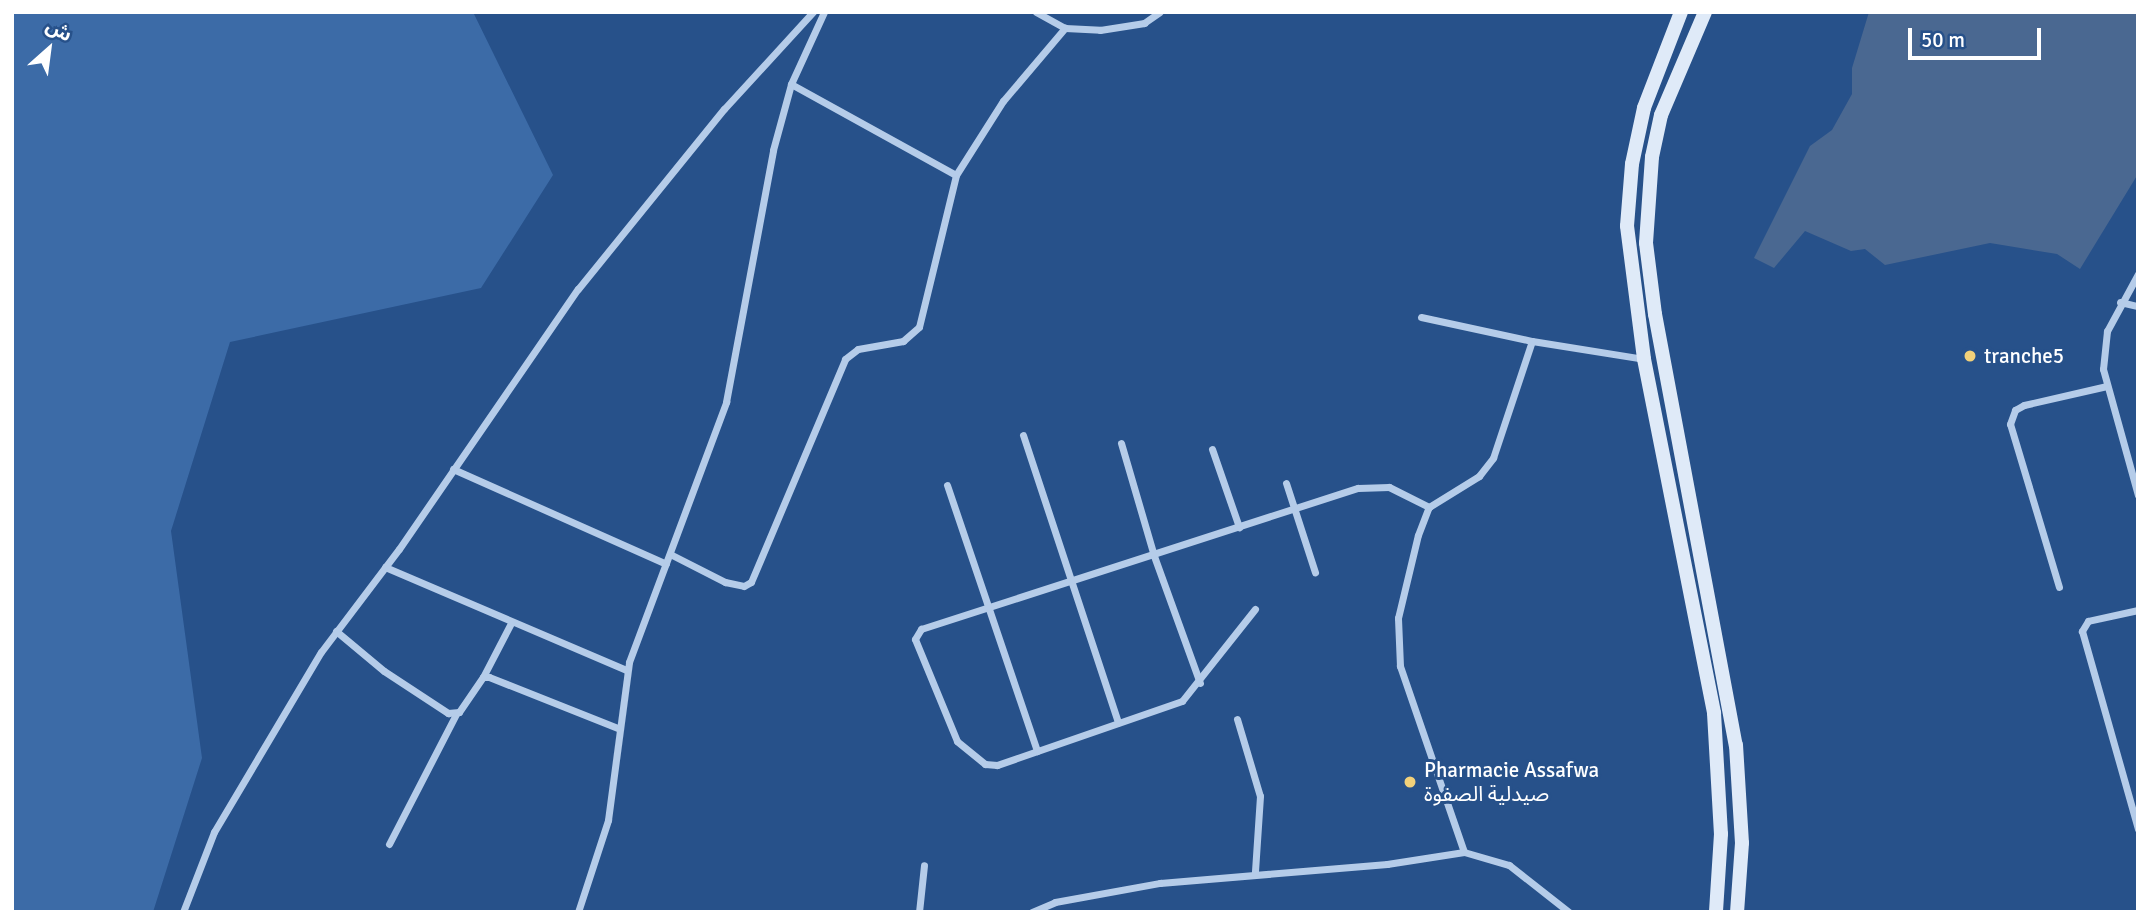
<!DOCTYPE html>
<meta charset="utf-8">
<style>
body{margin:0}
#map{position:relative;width:2150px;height:924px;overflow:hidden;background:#27518a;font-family:Signika,"Noto Sans Arabic",sans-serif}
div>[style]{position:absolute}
.green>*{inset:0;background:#3c6ba7}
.water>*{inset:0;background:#4a6891}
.minor>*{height:7px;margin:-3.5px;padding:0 3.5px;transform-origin:3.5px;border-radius:3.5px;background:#b5cce9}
.secondary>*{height:14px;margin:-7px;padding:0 7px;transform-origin:7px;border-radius:7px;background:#dfeaf8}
.dots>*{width:19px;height:19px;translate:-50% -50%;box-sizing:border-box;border:4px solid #27518a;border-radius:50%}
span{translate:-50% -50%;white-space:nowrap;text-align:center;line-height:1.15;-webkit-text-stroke:6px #27518a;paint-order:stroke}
.poi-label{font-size:21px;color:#fff}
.left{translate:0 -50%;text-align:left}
.frame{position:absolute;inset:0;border:14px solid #fff;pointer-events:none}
.north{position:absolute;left:14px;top:14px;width:70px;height:70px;-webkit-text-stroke:5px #27518a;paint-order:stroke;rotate:28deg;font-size:19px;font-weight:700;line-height:28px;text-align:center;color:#fff}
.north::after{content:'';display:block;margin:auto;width:24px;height:32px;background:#fff;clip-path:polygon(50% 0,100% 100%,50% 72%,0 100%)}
.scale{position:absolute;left:1908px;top:28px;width:133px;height:32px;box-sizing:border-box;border:4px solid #fff;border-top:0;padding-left:9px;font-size:21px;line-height:24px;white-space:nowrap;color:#fff;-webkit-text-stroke:5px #27518a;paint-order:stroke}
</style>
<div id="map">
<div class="green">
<div style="clip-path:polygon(12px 12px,473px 12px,553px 175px,481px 288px,230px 342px,171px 531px,202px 758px,153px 912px,12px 912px)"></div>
</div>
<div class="water">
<div style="clip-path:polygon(1869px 12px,2138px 12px,2138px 174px,2080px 269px,2057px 254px,1990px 243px,1885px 265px,1865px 249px,1851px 251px,1805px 231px,1774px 268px,1754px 258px,1810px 146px,1832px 130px,1852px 94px,1852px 68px)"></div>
</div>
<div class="minor">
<div style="left:1036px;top:12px;width:33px;rotate:29deg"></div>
<div style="left:1065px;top:28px;width:35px;rotate:3deg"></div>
<div style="left:1100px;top:30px;width:45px;rotate:-9deg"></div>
<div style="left:1144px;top:23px;width:19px;rotate:-35deg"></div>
<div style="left:791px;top:84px;width:188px;rotate:28.9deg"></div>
<div style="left:2138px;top:274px;width:65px;rotate:118.5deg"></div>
<div style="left:2107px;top:331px;width:38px;rotate:96deg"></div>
<div style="left:2103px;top:369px;width:131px;rotate:74.5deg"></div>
<div style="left:2120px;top:302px;width:18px;rotate:13deg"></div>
<div style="left:1421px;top:317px;width:114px;rotate:12.2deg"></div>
<div style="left:1023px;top:435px;width:303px;rotate:71.7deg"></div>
<div style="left:1121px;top:443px;width:118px;rotate:73.7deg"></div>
<div style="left:1154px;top:556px;width:135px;rotate:70.1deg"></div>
<div style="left:1212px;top:449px;width:83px;rotate:70.9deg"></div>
<div style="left:453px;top:469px;width:233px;rotate:24deg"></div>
<div style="left:1286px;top:483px;width:94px;rotate:72deg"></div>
<div style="left:947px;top:485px;width:281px;rotate:71.3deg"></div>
<div style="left:670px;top:554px;width:62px;rotate:27deg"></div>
<div style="left:725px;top:582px;width:19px;rotate:12deg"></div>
<div style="left:744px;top:586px;width:8px;rotate:-30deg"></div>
<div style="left:751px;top:582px;width:242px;rotate:-67.1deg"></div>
<div style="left:845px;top:359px;width:16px;rotate:-38deg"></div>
<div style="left:858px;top:349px;width:46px;rotate:-10.1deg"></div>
<div style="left:903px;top:341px;width:21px;rotate:-41deg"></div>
<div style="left:919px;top:327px;width:156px;rotate:-76.3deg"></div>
<div style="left:956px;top:175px;width:88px;rotate:-57.6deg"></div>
<div style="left:1003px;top:101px;width:96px;rotate:-49.7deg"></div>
<div style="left:385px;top:567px;width:263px;rotate:23.1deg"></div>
<div style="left:2059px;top:587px;width:170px;rotate:-106.7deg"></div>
<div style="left:2010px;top:424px;width:15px;rotate:-70deg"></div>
<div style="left:2015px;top:410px;width:10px;rotate:-29deg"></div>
<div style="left:2024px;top:405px;width:85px;rotate:-12.9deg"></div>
<div style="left:1255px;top:609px;width:117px;rotate:128.4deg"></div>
<div style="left:1182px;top:701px;width:196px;rotate:160.9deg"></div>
<div style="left:997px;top:765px;width:12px;rotate:-175deg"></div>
<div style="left:985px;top:764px;width:36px;rotate:-141deg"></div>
<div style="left:957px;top:741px;width:110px;rotate:-112.4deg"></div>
<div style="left:915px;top:639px;width:12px;rotate:-59deg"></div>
<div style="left:921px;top:629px;width:459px;rotate:-17.9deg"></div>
<div style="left:1358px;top:488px;width:31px;rotate:-2deg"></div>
<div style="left:1389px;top:487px;width:45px;rotate:26.6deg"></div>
<div style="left:2138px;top:610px;width:51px;rotate:167.6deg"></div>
<div style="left:2088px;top:621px;width:12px;rotate:121deg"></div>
<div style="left:2082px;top:631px;width:206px;rotate:74.2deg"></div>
<div style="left:336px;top:631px;width:62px;rotate:39.8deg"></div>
<div style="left:384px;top:671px;width:77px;rotate:33.3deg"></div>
<div style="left:448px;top:713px;width:11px;rotate:-5deg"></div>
<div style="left:459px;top:712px;width:42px;rotate:-55.6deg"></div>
<div style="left:483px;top:677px;width:6px"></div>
<div style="left:489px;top:677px;width:139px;rotate:21.6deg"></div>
<div style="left:483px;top:677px;width:61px;rotate:-62.6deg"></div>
<div style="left:1237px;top:719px;width:80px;rotate:73.4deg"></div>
<div style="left:1260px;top:796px;width:76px;rotate:93.8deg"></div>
<div style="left:389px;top:844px;width:146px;rotate:-62.7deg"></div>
<div style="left:1464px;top:852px;width:197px;rotate:-109deg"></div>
<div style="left:1400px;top:666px;width:48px;rotate:-92.4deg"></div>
<div style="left:1398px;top:618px;width:85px;rotate:-76.5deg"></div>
<div style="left:1418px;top:535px;width:30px;rotate:-69deg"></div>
<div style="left:1429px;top:507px;width:59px;rotate:-31.8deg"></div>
<div style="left:1479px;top:476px;width:23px;rotate:-52deg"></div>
<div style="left:1493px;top:458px;width:123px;rotate:-71.6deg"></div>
<div style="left:1532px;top:341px;width:113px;rotate:9.1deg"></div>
<div style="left:183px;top:912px;width:86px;rotate:-68.8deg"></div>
<div style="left:214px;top:832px;width:209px;rotate:-59.3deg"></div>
<div style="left:321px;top:652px;width:129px;rotate:-52.9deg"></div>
<div style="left:399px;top:549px;width:316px;rotate:-55.5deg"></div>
<div style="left:578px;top:289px;width:232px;rotate:-51deg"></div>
<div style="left:724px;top:109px;width:132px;rotate:-47.5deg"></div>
<div style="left:578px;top:912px;width:97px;rotate:-71.9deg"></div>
<div style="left:608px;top:820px;width:159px;rotate:-82.4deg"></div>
<div style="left:629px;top:662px;width:278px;rotate:-69.5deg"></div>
<div style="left:726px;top:402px;width:256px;rotate:-79.4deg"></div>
<div style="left:773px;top:150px;width:68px;rotate:-74.7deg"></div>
<div style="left:791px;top:84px;width:79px;rotate:-65.4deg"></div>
<div style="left:919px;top:912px;width:47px;rotate:-83.9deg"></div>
<div style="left:1032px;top:912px;width:25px;rotate:-23deg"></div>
<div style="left:1055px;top:902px;width:107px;rotate:-10.3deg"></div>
<div style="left:1160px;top:883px;width:228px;rotate:-4.8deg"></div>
<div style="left:1387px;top:864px;width:78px;rotate:-8.9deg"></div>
<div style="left:1464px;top:852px;width:47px;rotate:16.1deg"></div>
<div style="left:1509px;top:865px;width:76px;rotate:38.1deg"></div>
</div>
<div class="secondary">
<div style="left:1681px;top:12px;width:103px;rotate:111.1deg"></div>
<div style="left:1644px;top:108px;width:57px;rotate:102.1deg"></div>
<div style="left:1632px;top:164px;width:62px;rotate:94.6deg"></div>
<div style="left:1627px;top:226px;width:134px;rotate:82.7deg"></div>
<div style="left:1644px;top:359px;width:361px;rotate:78.8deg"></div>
<div style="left:1714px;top:713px;width:121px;rotate:86.7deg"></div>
<div style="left:1721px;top:834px;width:78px;rotate:93.7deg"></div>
<div style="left:1705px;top:12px;width:112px;rotate:113.1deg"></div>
<div style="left:1661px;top:115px;width:43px;rotate:102.1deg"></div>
<div style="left:1652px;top:157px;width:86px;rotate:94deg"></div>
<div style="left:1646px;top:243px;width:72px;rotate:82.8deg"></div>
<div style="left:1655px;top:314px;width:439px;rotate:79.4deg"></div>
<div style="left:1736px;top:745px;width:98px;rotate:86.5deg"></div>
<div style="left:1742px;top:843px;width:69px;rotate:94.1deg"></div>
</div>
<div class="dots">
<div style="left:1970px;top:356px;background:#f2d17a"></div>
<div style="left:1410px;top:782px;background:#f2d17a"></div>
</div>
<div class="poi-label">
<span class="left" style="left:1984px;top:356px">tranche5</span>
<span class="left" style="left:1424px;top:782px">Pharmacie Assafwa<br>صيدلية الصفوة</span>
</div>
<div class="frame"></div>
<div class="north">ش</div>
<div class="scale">50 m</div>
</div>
